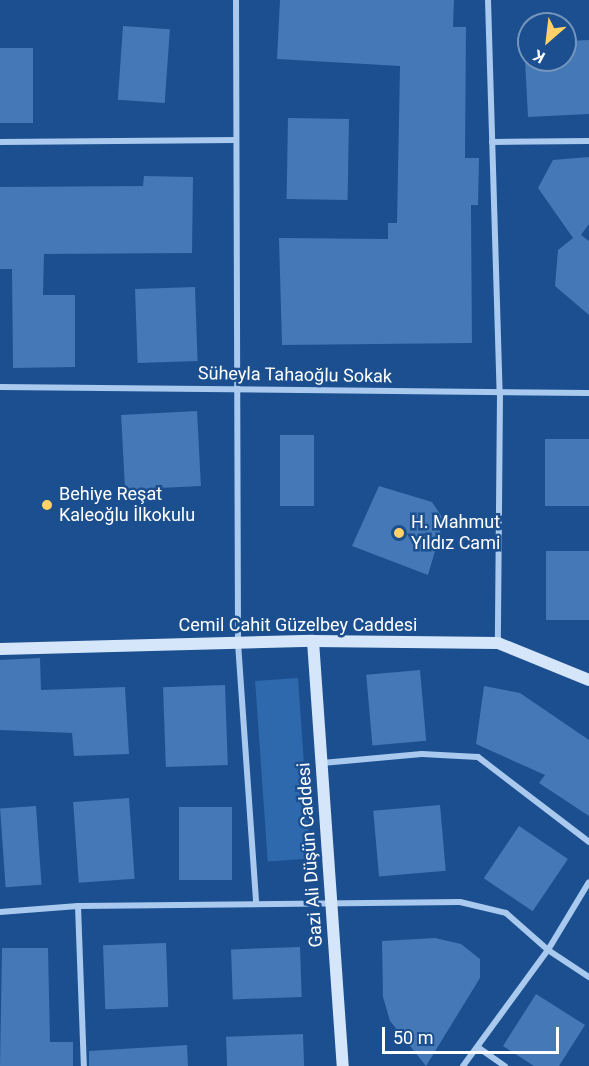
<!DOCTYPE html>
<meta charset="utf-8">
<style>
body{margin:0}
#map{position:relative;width:589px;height:1066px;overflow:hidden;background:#1b4f8f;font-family:Roboto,sans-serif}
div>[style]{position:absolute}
.green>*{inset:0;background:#2e69ad;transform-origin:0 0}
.building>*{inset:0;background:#4478b7;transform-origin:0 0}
.street>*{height:6px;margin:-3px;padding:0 3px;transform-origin:3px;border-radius:3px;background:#a9c9ee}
.secondary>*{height:12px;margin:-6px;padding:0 6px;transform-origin:6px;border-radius:6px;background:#d6e6fa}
.dots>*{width:16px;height:16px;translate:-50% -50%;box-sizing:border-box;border:3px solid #1b4f8f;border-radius:50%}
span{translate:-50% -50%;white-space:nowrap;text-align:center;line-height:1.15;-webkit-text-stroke:5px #1b4f8f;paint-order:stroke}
.street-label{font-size:18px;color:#fff}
.poi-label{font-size:18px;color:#fff}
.left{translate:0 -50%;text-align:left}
.north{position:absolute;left:517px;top:12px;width:60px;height:60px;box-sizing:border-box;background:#1b4f8f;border:2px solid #7695bc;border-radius:50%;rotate:208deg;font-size:16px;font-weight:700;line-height:24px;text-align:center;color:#fff}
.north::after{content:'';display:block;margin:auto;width:21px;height:27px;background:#ffd166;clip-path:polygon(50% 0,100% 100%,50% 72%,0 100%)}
.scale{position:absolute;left:382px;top:1027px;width:177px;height:27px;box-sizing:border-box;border:3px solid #fff;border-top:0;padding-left:8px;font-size:18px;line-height:21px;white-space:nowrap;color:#fff;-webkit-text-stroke:4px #1b4f8f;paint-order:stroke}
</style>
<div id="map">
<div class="green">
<div style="left:298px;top:678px;width:181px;height:43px;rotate:86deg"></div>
</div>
<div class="building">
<div style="clip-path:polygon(280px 0,454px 0,453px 27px,466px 27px,465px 158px,479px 158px,478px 205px,471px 205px,472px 343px,282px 345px,279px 238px,388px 239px,388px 223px,397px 223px,400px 66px,277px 59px)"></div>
<div style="left:123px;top:26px;width:47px;height:74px;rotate:4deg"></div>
<div style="clip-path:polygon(589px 40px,589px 114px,528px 117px,525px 60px,565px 60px,565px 41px)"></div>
<div style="left:0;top:48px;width:33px;height:75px"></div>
<div style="left:288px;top:118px;width:61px;height:81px;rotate:1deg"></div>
<div style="clip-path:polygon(589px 157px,589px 224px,581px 235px,589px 241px,589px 315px,555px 286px,558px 250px,573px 238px,538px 188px,553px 160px)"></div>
<div style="clip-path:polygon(144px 176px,193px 177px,192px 253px,44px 254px,43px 295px,75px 295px,75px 367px,13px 368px,12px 269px,0 269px,0 187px,143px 186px)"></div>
<div style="left:195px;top:287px;width:74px;height:60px;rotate:88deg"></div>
<div style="left:197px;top:411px;width:75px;height:76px;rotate:87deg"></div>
<div style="left:280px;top:435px;width:34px;height:71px"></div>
<div style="left:545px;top:439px;width:44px;height:67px"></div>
<div style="clip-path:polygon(379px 486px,432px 502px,444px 520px,428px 575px,352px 546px)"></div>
<div style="left:546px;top:551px;width:43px;height:69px"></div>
<div style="clip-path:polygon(40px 658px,41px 690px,125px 687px,129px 754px,74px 756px,72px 733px,0 730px,0 660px)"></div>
<div style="left:420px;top:670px;width:71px;height:54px;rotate:85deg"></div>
<div style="left:225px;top:685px;width:80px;height:62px;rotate:88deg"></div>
<div style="clip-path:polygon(484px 686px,520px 693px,589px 740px,589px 816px,539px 783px,545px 775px,476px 744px)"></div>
<div style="left:129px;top:798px;width:81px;height:56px;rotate:86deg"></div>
<div style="left:440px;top:805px;width:66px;height:67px;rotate:85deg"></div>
<div style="left:36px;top:806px;width:79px;height:36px;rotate:86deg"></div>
<div style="left:179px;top:807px;width:53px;height:73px"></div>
<div style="left:519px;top:826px;width:59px;height:63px;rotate:34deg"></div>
<div style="clip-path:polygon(435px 938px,461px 944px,480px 959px,480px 978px,426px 1066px,390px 1021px,383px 997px,382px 941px)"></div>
<div style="left:166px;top:943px;width:64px;height:63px;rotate:88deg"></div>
<div style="left:300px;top:947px;width:50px;height:69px;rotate:88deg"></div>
<div style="clip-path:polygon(2px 948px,48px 948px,50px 1042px,73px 1042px,73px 1066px,0 1066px)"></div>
<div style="clip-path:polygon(536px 994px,585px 1025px,559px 1066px,534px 1066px,503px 1046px)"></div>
<div style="left:303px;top:1034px;width:32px;height:77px;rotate:88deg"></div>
<div style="clip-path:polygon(187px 1045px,188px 1066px,89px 1066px,89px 1051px)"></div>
</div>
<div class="street">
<div style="left:236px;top:0;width:643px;rotate:89.82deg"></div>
<div style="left:238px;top:643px;width:260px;rotate:86deg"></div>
<div style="left:488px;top:0;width:394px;rotate:88.3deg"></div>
<div style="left:500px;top:394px;width:249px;rotate:90.5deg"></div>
<div style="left:0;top:142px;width:236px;rotate:-0.5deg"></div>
<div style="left:492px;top:142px;width:97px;rotate:-0.6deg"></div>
<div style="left:0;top:387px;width:589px;rotate:0.58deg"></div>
<div style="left:322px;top:763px;width:100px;rotate:-5.1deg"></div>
<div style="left:422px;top:754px;width:56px;rotate:3.1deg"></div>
<div style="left:478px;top:757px;width:140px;rotate:37.4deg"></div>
<div style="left:78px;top:906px;width:160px;rotate:87.9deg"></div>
<div style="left:0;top:912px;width:78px;rotate:-4.4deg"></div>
<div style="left:78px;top:906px;width:382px;rotate:-0.6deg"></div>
<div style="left:460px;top:902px;width:47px;rotate:13.4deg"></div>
<div style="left:506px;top:913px;width:56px;rotate:41.4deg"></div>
<div style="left:548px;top:950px;width:49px;rotate:33.4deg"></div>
<div style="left:479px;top:1048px;width:32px;rotate:35deg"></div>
<div style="left:463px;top:1066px;width:144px;rotate:-53.8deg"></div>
<div style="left:548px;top:950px;width:79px;rotate:-58.9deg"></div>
</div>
<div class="secondary">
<div style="left:313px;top:641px;width:426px;rotate:86deg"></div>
<div style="left:0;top:649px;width:313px;rotate:-1.5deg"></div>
<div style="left:313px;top:641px;width:185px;rotate:0.6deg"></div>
<div style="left:498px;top:643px;width:98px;rotate:22.1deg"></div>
</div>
<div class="dots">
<div style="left:47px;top:505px;background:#ffd166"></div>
<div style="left:399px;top:533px;background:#ffd166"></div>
</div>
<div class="street-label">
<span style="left:295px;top:375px;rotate:1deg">Süheyla Tahaoğlu Sokak</span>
<span style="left:298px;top:625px">Cemil Cahit Güzelbey Caddesi</span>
<span style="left:310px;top:855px;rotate:-94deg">Gazi Ali Düşün Caddesi</span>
</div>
<div class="poi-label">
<span class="left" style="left:59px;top:505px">Behiye Reşat<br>Kaleoğlu İlkokulu</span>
<span class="left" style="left:411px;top:533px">H. Mahmut<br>Yıldız Cami</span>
</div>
<div class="north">K</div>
<div class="scale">50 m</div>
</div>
